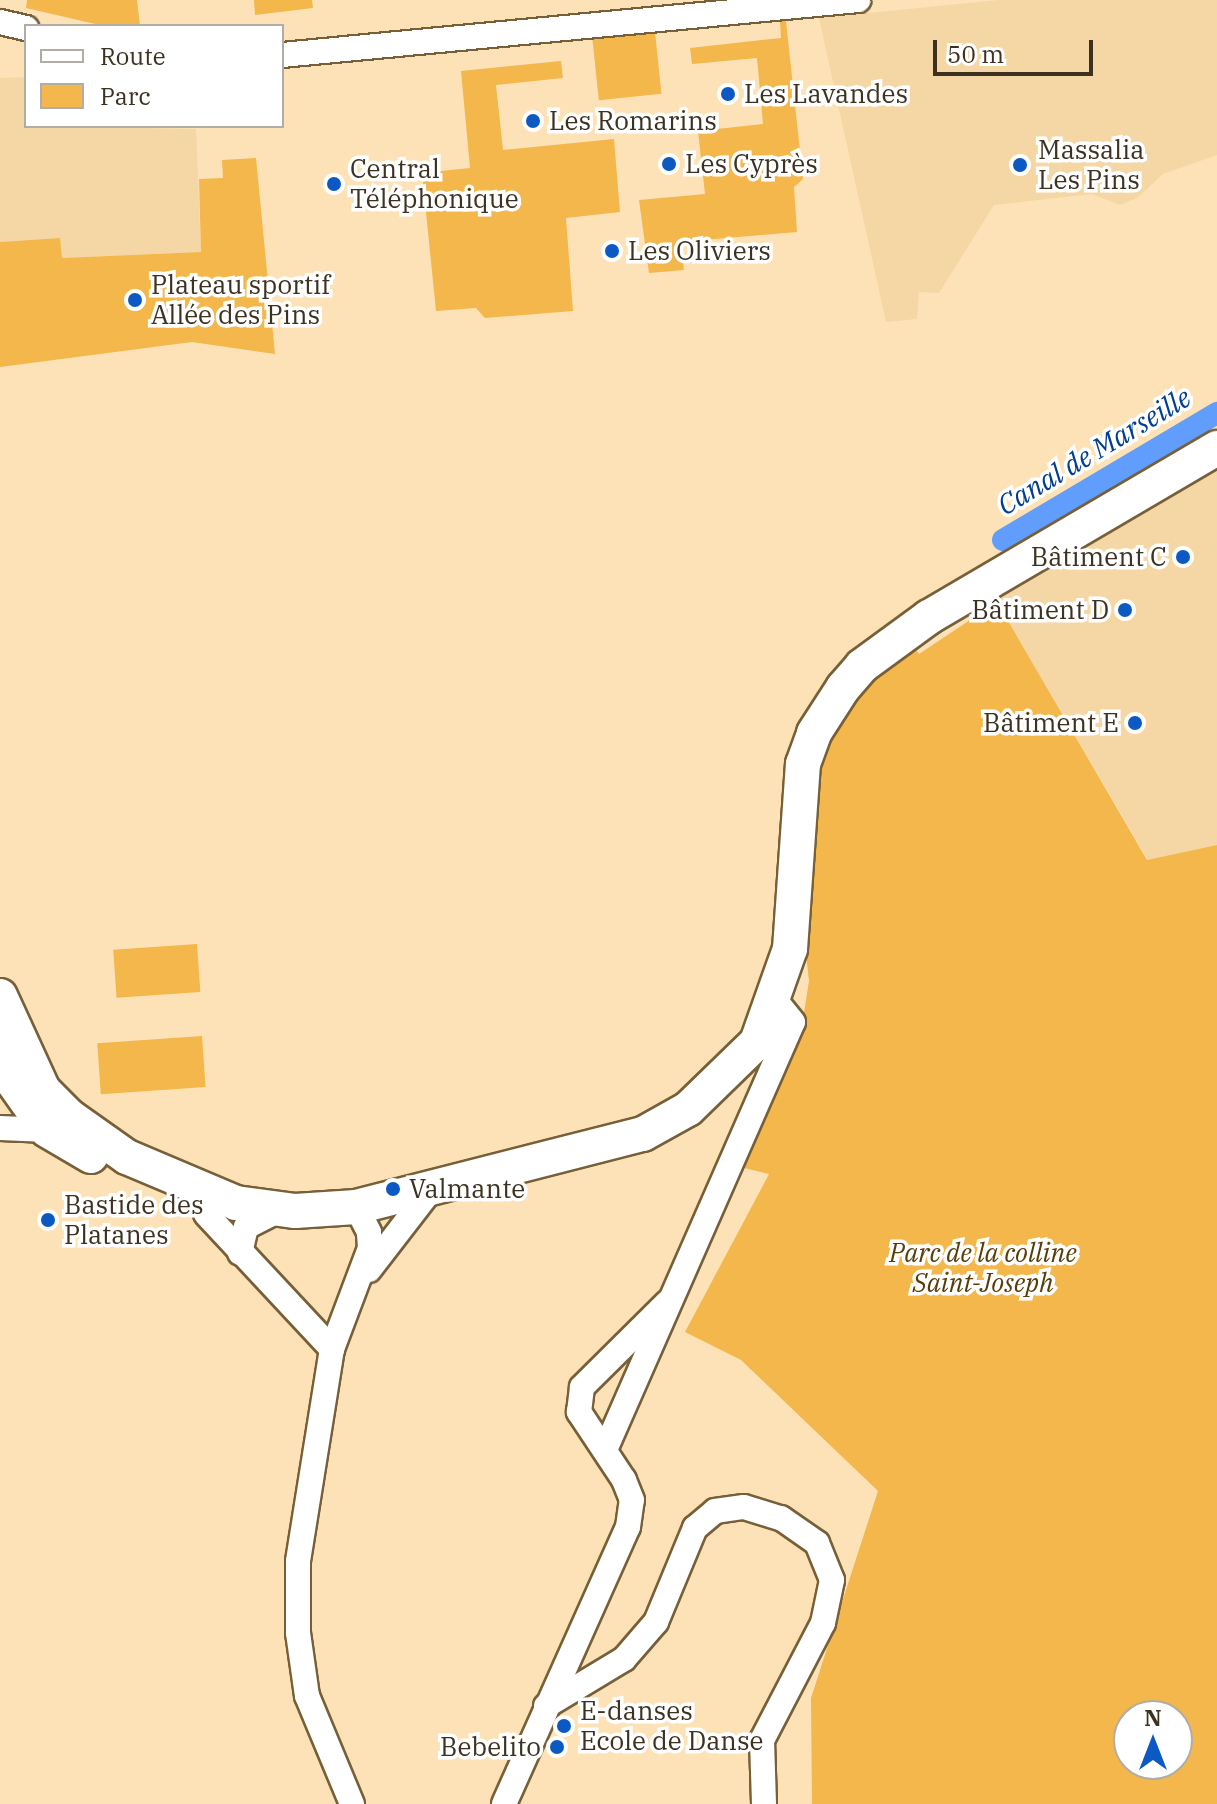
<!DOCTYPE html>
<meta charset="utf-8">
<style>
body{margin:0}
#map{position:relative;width:1217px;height:1804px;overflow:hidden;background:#fde2b7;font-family:"IBM Plex Serif",serif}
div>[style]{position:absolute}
.built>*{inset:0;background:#f5d7a5}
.green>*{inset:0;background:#f3b74b;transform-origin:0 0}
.canal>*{height:22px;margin:-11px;padding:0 11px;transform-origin:11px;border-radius:11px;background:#609dfd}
.roads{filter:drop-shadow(2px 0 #775f38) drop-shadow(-2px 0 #775f38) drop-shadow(0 2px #775f38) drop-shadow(0 -2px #775f38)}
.street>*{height:24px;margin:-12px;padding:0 12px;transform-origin:12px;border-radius:12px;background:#fff}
.secondary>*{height:34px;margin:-17px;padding:0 17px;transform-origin:17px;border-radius:17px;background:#fff}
.dots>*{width:22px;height:22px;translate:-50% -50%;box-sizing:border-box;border:4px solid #fff;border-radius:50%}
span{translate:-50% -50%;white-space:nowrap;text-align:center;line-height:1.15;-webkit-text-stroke:7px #fff;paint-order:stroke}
.poi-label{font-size:26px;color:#3d3221}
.left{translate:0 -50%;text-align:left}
.right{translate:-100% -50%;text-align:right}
.park-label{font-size:26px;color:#573d08;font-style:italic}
.water-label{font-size:28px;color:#013d90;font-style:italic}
.legend{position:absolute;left:24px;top:24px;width:260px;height:104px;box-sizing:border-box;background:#fff;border:2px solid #b1ada6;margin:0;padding:10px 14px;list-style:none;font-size:24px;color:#3d3221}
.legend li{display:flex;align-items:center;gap:16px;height:40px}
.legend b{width:40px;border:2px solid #b1ada6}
.north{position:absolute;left:1113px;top:1700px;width:80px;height:80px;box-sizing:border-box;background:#fff;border:2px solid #b1ada6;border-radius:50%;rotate:0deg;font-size:22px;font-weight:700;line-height:32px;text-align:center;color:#3d3221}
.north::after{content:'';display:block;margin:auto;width:28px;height:36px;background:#0c59c3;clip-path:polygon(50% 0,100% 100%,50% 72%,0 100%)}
.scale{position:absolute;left:933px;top:40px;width:160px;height:36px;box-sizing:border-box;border:4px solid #3d3221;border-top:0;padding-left:10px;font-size:24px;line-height:28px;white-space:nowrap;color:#3d3221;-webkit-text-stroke:6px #fff;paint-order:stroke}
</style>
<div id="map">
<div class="built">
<div style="clip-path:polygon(999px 0,1217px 0,1217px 155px,1163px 174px,1137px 198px,1120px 205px,1092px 194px,994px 205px,939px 293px,919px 292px,917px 319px,886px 322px,819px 18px)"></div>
<div style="clip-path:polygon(26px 77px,26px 126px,196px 129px,201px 252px,61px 258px,59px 238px,0 242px,0 78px)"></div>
<div style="clip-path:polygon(1217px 466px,1217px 845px,1148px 860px,994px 598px)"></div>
</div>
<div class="green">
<div style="clip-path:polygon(27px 0,137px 0,140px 26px,104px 26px,26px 8px)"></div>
<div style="clip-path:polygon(254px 0,312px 0,313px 8px,255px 15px)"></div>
<div style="clip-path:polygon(780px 21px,786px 21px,803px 179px,794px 187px,797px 232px,681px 242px,684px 270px,649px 273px,639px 200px,705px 194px,698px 131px,763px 124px,757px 58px,692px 64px,690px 48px,781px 38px)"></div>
<div style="left:655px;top:32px;width:62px;height:63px;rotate:84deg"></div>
<div style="clip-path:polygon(561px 61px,563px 78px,496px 85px,503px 150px,614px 139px,620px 212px,566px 218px,573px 311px,485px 318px,476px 308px,436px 311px,422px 173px,470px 168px,461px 71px)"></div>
<div style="clip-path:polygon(256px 158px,275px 354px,192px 342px,0 367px,0 242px,60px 238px,62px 258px,201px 252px,199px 179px,223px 178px,222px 160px)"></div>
<div style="clip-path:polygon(evenodd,997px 602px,1147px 860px,1217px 845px,1217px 1804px,812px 1804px,811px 1698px,878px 1491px,741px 1360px,685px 1332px,769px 1174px,740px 1167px,803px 1019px,809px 981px,802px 919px,807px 790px,832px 720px,910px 642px,919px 654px,997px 602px,1129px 1716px,1177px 1716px,1177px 1764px,1129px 1764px,1129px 1716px)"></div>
<div style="left:197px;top:944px;width:48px;height:84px;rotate:86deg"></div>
<div style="left:202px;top:1036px;width:51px;height:105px;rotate:86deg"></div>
</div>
<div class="canal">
<div style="left:1003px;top:540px;width:249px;rotate:-30.7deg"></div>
</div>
<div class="roads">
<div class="street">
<div style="left:0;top:22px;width:27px;rotate:13deg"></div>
<div style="left:282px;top:55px;width:579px;rotate:-5.45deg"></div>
<div style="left:0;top:1128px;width:47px;rotate:2.4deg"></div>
<div style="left:47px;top:1130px;width:9px;rotate:-96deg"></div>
<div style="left:206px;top:1214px;width:185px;rotate:47deg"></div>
<div style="left:240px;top:1253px;width:27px;rotate:-77deg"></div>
<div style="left:246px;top:1227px;width:38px;rotate:-27deg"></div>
<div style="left:369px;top:1270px;width:93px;rotate:-52.4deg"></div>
<div style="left:605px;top:1450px;width:467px;rotate:-66.3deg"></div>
<div style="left:793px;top:1022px;width:27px;rotate:-129deg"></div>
<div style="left:546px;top:1706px;width:91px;rotate:-31.1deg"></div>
<div style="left:624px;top:1659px;width:49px;rotate:-49.1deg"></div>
<div style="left:656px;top:1622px;width:102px;rotate:-67.5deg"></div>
<div style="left:695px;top:1528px;width:26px;rotate:-40deg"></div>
<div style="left:715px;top:1511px;width:29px;rotate:-8deg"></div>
<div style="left:744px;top:1507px;width:39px;rotate:17deg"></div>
<div style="left:781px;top:1518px;width:44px;rotate:34.8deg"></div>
<div style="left:817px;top:1543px;width:40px;rotate:68deg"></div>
<div style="left:832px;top:1580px;width:44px;rotate:101.8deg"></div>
<div style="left:823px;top:1623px;width:132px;rotate:117.5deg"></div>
<div style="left:762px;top:1740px;width:64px;rotate:88.2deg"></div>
<div style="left:352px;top:1804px;width:117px;rotate:-112.6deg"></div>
<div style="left:307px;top:1696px;width:64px;rotate:-98.1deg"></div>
<div style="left:298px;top:1633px;width:72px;rotate:-90deg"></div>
<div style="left:298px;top:1561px;width:215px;rotate:-80.9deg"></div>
<div style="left:332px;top:1349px;width:108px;rotate:-69.4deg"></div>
<div style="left:370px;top:1248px;width:16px;rotate:-94deg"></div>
<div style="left:369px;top:1232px;width:28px;rotate:-117deg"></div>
<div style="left:504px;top:1804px;width:303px;rotate:-65.9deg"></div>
<div style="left:628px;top:1527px;width:27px;rotate:-82deg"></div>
<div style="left:632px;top:1500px;width:22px;rotate:-112deg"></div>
<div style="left:624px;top:1480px;width:82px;rotate:-123.5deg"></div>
<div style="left:579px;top:1412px;width:25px;rotate:-83deg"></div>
<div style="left:582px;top:1387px;width:120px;rotate:-44.7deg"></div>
</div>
<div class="secondary">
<div style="left:0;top:996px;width:103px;rotate:65.4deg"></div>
<div style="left:43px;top:1090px;width:37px;rotate:45deg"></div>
<div style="left:69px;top:1116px;width:71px;rotate:35.3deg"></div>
<div style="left:127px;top:1157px;width:118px;rotate:22.9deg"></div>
<div style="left:236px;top:1203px;width:60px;rotate:7.7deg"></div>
<div style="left:295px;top:1211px;width:61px;rotate:-3.8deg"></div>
<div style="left:356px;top:1207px;width:296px;rotate:-14.3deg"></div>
<div style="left:643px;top:1134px;width:51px;rotate:-29.1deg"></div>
<div style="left:688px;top:1109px;width:96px;rotate:-44.2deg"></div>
<div style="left:757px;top:1042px;width:99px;rotate:-70.5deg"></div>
<div style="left:790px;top:949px;width:185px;rotate:-86deg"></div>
<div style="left:803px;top:764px;width:33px;rotate:-70deg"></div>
<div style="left:814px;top:733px;width:54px;rotate:-57.2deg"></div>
<div style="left:843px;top:688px;width:29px;rotate:-49deg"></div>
<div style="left:862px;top:666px;width:83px;rotate:-36.2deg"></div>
<div style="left:929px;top:617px;width:334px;rotate:-30.4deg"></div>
<div style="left:0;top:1042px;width:34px;rotate:76deg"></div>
<div style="left:8px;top:1075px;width:67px;rotate:54.7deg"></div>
<div style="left:47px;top:1130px;width:51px;rotate:30.6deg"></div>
</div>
</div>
<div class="dots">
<div style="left:728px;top:94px;background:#0c59c3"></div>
<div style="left:533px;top:121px;background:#0c59c3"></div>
<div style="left:669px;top:164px;background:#0c59c3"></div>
<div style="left:1020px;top:165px;background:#0c59c3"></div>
<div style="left:334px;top:184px;background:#0c59c3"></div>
<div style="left:612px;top:251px;background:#0c59c3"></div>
<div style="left:135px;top:300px;background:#0c59c3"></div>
<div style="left:1183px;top:557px;background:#0c59c3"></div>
<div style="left:1125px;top:610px;background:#0c59c3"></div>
<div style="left:1135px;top:723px;background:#0c59c3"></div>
<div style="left:393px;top:1189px;background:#0c59c3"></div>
<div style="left:48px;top:1220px;background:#0c59c3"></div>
<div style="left:564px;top:1726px;background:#0c59c3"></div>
<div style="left:557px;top:1747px;background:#0c59c3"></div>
</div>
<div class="poi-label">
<span class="left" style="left:744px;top:94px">Les Lavandes</span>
<span class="left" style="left:549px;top:121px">Les Romarins</span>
<span class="left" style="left:1038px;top:165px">Massalia<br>Les Pins</span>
<span class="left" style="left:685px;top:164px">Les Cyprès</span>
<span class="left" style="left:350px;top:184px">Central<br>Téléphonique</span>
<span class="left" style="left:628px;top:251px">Les Oliviers</span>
<span class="left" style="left:151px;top:300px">Plateau sportif<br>Allée des Pins</span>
<span class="right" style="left:1167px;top:557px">Bâtiment C</span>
<span class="right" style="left:1109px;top:610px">Bâtiment D</span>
<span class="right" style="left:1119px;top:723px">Bâtiment E</span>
<span class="left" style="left:409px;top:1189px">Valmante</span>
<span class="left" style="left:64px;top:1220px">Bastide des<br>Platanes</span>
<span class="left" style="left:580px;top:1726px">E-danses<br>Ecole de Danse</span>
<span class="right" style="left:541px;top:1747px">Bebelito</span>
</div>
<div class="park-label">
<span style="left:983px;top:1268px">Parc de la colline<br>Saint-Joseph</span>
</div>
<div class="water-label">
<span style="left:1094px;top:451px;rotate:-31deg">Canal de Marseille</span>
</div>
<ul class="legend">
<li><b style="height:10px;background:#fff"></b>Route</li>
<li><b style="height:22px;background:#f3b74b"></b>Parc</li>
</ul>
<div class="north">N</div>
<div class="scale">50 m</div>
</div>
